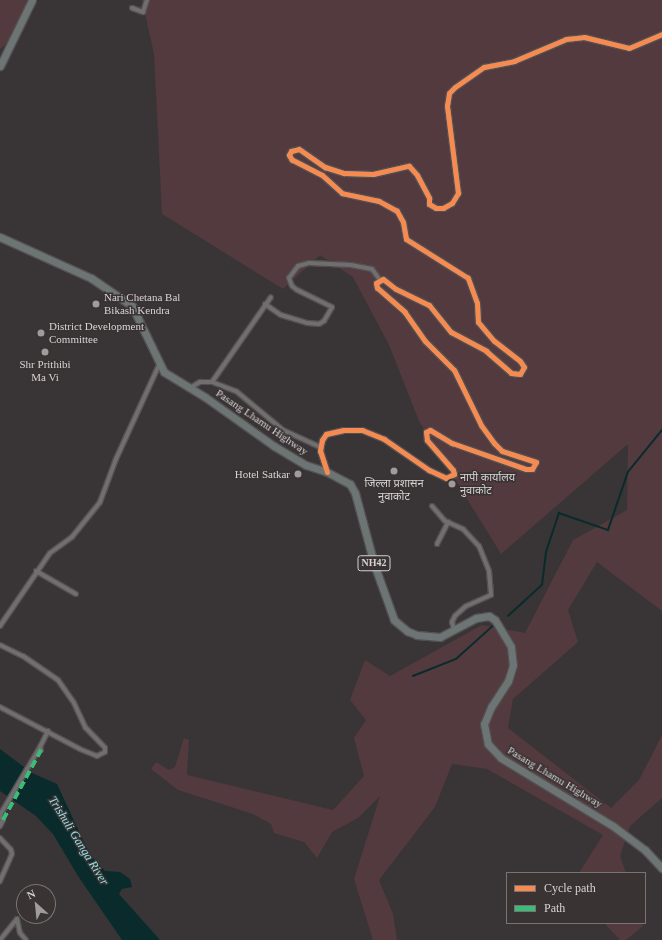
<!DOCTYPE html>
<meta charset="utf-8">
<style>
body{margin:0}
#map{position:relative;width:662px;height:940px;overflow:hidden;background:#393435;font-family:"Times New Roman","Noto Sans Devanagari",serif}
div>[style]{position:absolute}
.green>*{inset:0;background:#523a3f}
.water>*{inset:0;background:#092b2c}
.stream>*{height:1.5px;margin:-0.75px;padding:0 0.75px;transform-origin:0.75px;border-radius:0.75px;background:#092b2c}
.roads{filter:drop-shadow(1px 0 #545051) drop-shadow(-1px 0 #545051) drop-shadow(0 1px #545051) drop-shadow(0 -1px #545051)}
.minor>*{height:4px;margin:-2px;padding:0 2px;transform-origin:2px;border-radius:2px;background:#716e6f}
.tertiary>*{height:5px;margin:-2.5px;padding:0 2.5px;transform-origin:2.5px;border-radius:2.5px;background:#716e6f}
.primary>*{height:7px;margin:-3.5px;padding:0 3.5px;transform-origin:3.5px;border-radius:3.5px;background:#6c7474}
.quiet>*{height:4px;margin-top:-2px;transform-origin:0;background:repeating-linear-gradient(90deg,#3abd76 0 8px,transparent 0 12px)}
.cycleway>*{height:5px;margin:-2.5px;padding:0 2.5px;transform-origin:2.5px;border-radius:2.5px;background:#f68b52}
.dots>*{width:11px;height:11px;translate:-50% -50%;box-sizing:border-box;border:2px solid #3a3334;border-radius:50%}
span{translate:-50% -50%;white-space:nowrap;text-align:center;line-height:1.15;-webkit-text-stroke:3px #3a3334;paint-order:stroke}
.shield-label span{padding:1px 3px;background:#3a3334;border:1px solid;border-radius:3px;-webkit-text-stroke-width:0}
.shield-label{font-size:10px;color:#d7d3d4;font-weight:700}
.poi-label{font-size:11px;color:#d7d3d4}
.left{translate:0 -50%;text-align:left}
.right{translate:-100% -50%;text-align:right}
.street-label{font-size:11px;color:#d7d3d4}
.water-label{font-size:12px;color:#90e3e6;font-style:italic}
.legend{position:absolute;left:506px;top:872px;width:140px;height:52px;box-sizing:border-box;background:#3a3334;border:1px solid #797374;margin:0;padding:5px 7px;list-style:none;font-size:12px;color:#d7d3d4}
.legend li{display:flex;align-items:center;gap:8px;height:20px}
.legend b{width:20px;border:1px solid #797374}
.north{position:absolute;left:16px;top:884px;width:40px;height:40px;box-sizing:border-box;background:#3a3334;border:1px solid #797374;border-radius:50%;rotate:333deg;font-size:11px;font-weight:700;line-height:16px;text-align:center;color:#d7d3d4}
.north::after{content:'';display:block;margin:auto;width:14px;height:18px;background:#a09b9c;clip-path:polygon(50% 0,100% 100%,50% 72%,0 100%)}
</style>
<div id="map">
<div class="green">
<div style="clip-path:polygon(0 0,27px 0,14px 38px,0 49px)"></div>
<div style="clip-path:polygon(142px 0,662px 0,662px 611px,597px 562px,568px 610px,578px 642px,513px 699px,508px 728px,611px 808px,639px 780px,662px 735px,662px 798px,630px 826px,620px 856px,626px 873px,579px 873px,603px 835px,487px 769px,452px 764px,435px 807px,379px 880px,393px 914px,397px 940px,373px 940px,354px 879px,380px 796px,358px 818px,332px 832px,317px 858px,304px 842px,274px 833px,271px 824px,253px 814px,178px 790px,151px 769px,156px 762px,169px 770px,175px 767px,184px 738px,189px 740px,187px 775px,333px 810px,364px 776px,354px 738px,366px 720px,350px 700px,365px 660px,390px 676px,482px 625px,525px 633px,573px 540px,627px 510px,628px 444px,501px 554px,419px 421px,389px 345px,353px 277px,320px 255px,283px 289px,162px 214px,154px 54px)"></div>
<div style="clip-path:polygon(604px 923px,642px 923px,643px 926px,626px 940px,620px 940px)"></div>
</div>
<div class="water">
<div style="clip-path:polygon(0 749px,32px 773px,57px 784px,89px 853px,105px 871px,120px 872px,130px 879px,132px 887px,122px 889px,119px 894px,160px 940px,122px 940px,78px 876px,53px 834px,36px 816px,0 791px)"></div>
</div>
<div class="stream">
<div style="left:508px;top:616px;width:46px;rotate:-42.4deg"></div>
<div style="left:542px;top:585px;width:33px;rotate:-83deg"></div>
<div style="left:546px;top:552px;width:41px;rotate:-71.6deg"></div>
<div style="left:559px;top:513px;width:52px;rotate:19.1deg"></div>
<div style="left:608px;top:530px;width:61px;rotate:-71deg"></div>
<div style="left:628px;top:472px;width:54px;rotate:-51deg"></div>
<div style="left:413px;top:676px;width:46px;rotate:-21.6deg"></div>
<div style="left:456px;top:659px;width:52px;rotate:-41.9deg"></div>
</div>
<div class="roads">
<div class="minor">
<div style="left:132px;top:8px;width:12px;rotate:20deg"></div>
<div style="left:143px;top:12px;width:13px;rotate:-72deg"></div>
<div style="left:265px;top:304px;width:19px;rotate:35deg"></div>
<div style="left:281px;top:315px;width:28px;rotate:17deg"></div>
<div style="left:308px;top:323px;width:11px;rotate:5deg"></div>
<div style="left:319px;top:324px;width:6px;rotate:-31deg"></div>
<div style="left:324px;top:321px;width:16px;rotate:-60deg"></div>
<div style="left:332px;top:307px;width:39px;rotate:-154deg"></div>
<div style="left:297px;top:290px;width:6px;rotate:-141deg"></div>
<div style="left:292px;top:286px;width:9px;rotate:-111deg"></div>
<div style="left:289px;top:278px;width:15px;rotate:-53deg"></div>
<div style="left:298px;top:266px;width:11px;rotate:-15deg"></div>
<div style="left:309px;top:263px;width:42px;rotate:2.7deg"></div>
<div style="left:351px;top:265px;width:21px;rotate:11deg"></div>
<div style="left:372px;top:269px;width:14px;rotate:54deg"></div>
<div style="left:212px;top:382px;width:26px;rotate:21deg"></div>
<div style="left:236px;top:391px;width:61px;rotate:39.7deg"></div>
<div style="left:283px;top:430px;width:41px;rotate:24.7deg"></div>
<div style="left:190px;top:388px;width:12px;rotate:-31deg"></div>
<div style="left:200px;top:382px;width:12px"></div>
<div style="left:212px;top:382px;width:103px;rotate:-55.2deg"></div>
<div style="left:432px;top:506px;width:20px;rotate:49deg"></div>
<div style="left:445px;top:521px;width:20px;rotate:24deg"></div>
<div style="left:463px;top:529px;width:23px;rotate:47deg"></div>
<div style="left:479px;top:546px;width:27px;rotate:68deg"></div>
<div style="left:489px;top:571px;width:24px;rotate:85deg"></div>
<div style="left:491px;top:595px;width:27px;rotate:156deg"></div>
<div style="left:466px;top:606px;width:15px;rotate:138deg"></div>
<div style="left:455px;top:616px;width:7px;rotate:117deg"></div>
<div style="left:452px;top:622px;width:8px;rotate:76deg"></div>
<div style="left:437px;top:544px;width:25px;rotate:-63deg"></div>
<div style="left:36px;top:571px;width:46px;rotate:29.9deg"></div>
<div style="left:0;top:626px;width:88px;rotate:-55.6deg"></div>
<div style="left:50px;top:553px;width:27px;rotate:-36deg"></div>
<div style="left:72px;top:537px;width:45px;rotate:-51.3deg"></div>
<div style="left:100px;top:502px;width:46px;rotate:-69.6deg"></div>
<div style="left:116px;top:459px;width:103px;rotate:-65.4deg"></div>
<div style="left:0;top:645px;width:25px;rotate:26deg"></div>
<div style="left:23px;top:656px;width:42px;rotate:34.4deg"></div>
<div style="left:58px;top:680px;width:28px;rotate:55deg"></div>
<div style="left:74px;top:703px;width:26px;rotate:65deg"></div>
<div style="left:85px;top:727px;width:29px;rotate:46deg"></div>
<div style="left:105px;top:748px;width:4px;rotate:90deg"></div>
<div style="left:105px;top:752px;width:9px;rotate:153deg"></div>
<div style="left:97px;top:756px;width:18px;rotate:-158deg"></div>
<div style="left:80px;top:749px;width:90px;rotate:-152.3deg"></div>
<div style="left:41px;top:750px;width:3px;rotate:-108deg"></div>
<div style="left:40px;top:747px;width:18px;rotate:-63deg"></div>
<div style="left:0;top:815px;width:79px;rotate:-59.5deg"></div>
<div style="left:0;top:815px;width:6px;rotate:59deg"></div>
<div style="left:3px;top:820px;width:7px;rotate:117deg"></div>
<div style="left:0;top:838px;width:16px;rotate:47deg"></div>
<div style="left:11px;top:850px;width:4px;rotate:76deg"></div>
<div style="left:12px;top:854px;width:30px;rotate:114deg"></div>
<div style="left:0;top:940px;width:27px;rotate:-51deg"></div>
<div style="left:17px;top:919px;width:14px;rotate:78deg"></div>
<div style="left:20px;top:933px;width:9px;rotate:49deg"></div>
</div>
<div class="tertiary">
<div style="left:327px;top:472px;width:22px;rotate:-108deg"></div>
<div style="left:320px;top:451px;width:11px;rotate:-80deg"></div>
<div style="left:322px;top:440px;width:7px;rotate:-56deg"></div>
<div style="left:326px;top:434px;width:18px;rotate:-13deg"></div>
<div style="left:344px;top:430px;width:18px"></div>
<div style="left:362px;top:430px;width:24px;rotate:22deg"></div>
<div style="left:384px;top:439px;width:55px;rotate:34.6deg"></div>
<div style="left:429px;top:470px;width:19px;rotate:25deg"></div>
<div style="left:446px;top:478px;width:9px;rotate:-27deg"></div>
<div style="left:454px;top:474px;width:4px;rotate:-104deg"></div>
<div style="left:453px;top:470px;width:40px;rotate:-131deg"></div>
<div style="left:427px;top:440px;width:8px;rotate:-97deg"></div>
<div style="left:426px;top:432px;width:4px;rotate:-27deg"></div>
<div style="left:430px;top:430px;width:26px;rotate:31deg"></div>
<div style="left:452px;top:443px;width:78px;rotate:19.4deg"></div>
<div style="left:526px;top:469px;width:6px"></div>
<div style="left:532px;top:469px;width:8px;rotate:-60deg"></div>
<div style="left:536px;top:462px;width:36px;rotate:-162deg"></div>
<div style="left:502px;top:451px;width:11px;rotate:-135deg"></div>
<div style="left:494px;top:443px;width:22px;rotate:-126deg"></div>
<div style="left:481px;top:425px;width:61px;rotate:-116.1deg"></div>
<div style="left:454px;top:370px;width:41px;rotate:-135deg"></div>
<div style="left:425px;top:341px;width:35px;rotate:-125deg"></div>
<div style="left:405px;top:312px;width:37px;rotate:-139deg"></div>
<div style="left:377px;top:288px;width:5px;rotate:-101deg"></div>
<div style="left:376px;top:283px;width:8px;rotate:-30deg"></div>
<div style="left:383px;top:279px;width:16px;rotate:38deg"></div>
<div style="left:396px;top:289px;width:37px;rotate:26deg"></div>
<div style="left:429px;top:305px;width:35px;rotate:51deg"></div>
<div style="left:451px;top:332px;width:40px;rotate:28deg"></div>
<div style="left:486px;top:351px;width:33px;rotate:41deg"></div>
<div style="left:511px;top:373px;width:9px;rotate:6deg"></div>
<div style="left:520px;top:374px;width:8px;rotate:-60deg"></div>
<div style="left:524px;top:367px;width:7px;rotate:-124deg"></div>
<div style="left:520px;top:361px;width:33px;rotate:-142deg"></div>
<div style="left:494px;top:341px;width:25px;rotate:-130deg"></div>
<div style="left:478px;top:322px;width:19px;rotate:-93deg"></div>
<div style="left:477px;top:303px;width:27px;rotate:-110deg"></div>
<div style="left:468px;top:278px;width:73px;rotate:-147.8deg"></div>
<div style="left:406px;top:239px;width:17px;rotate:-100deg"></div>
<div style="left:403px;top:222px;width:13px;rotate:-119deg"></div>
<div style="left:397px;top:211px;width:21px;rotate:-151deg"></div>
<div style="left:379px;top:201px;width:38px;rotate:-168deg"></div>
<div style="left:342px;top:193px;width:27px;rotate:-138deg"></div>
<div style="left:322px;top:175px;width:34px;rotate:-153deg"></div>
<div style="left:292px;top:160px;width:6px;rotate:-121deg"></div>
<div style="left:289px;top:155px;width:4px;rotate:-63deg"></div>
<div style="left:291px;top:151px;width:8px;rotate:-14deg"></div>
<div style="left:299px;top:149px;width:32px;rotate:35deg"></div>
<div style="left:325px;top:167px;width:20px;rotate:18deg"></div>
<div style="left:344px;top:173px;width:29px;rotate:2deg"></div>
<div style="left:373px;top:174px;width:37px;rotate:-13deg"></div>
<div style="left:409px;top:166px;width:12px;rotate:48deg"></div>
<div style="left:417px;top:175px;width:26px;rotate:62deg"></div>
<div style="left:429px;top:198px;width:6px;rotate:90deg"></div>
<div style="left:429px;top:204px;width:8px;rotate:30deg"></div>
<div style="left:436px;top:208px;width:7px"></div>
<div style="left:443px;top:208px;width:10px;rotate:-29deg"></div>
<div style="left:452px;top:203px;width:12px;rotate:-59deg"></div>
<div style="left:458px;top:193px;width:88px;rotate:-97.2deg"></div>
<div style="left:447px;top:106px;width:13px;rotate:-81deg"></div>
<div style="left:449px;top:93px;width:8px;rotate:-45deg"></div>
<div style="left:455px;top:87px;width:35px;rotate:-35deg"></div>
<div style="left:484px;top:67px;width:31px;rotate:-11deg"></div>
<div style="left:514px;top:61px;width:56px;rotate:-22.9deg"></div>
<div style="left:566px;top:39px;width:18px;rotate:-6deg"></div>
<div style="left:584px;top:37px;width:46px;rotate:13.7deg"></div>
<div style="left:629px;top:48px;width:36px;rotate:-23deg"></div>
</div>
<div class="primary">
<div style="left:0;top:66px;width:73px;rotate:-64.1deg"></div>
<div style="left:0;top:237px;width:100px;rotate:24.3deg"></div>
<div style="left:91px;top:278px;width:50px;rotate:34.3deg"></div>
<div style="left:132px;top:306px;width:73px;rotate:64.1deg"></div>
<div style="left:164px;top:372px;width:48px;rotate:31.4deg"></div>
<div style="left:205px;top:397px;width:85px;rotate:35.4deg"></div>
<div style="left:274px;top:446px;width:37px;rotate:31deg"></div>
<div style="left:306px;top:465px;width:22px;rotate:18deg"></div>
<div style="left:327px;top:472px;width:26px;rotate:28deg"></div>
<div style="left:350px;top:484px;width:10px;rotate:61deg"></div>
<div style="left:355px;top:493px;width:73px;rotate:75deg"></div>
<div style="left:374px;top:564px;width:59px;rotate:70.3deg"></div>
<div style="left:394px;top:620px;width:17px;rotate:40deg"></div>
<div style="left:407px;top:631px;width:11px;rotate:22deg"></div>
<div style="left:417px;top:635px;width:23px;rotate:5deg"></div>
<div style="left:440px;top:637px;width:41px;rotate:-27.8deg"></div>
<div style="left:476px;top:618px;width:13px;rotate:-9deg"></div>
<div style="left:489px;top:616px;width:7px;rotate:34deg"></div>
<div style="left:495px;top:620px;width:31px;rotate:59deg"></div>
<div style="left:511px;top:647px;width:18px;rotate:84deg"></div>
<div style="left:513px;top:665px;width:17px;rotate:107deg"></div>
<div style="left:508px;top:681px;width:31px;rotate:123deg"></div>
<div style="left:491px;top:707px;width:18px;rotate:112deg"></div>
<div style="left:484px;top:724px;width:20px;rotate:79deg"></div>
<div style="left:488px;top:744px;width:19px;rotate:47deg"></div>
<div style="left:501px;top:758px;width:131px;rotate:31.3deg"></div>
<div style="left:613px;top:826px;width:40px;rotate:37deg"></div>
<div style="left:645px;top:850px;width:25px;rotate:47deg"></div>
</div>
</div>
<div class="quiet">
<div style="left:3px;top:820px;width:80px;rotate:-61.5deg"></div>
</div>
<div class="cycleway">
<div style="left:327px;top:472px;width:22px;rotate:-108deg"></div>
<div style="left:320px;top:451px;width:11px;rotate:-80deg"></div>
<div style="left:322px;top:440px;width:7px;rotate:-56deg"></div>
<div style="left:326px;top:434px;width:18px;rotate:-13deg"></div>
<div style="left:344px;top:430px;width:18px"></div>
<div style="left:362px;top:430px;width:24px;rotate:22deg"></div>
<div style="left:384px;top:439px;width:55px;rotate:34.6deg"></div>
<div style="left:429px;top:470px;width:19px;rotate:25deg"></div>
<div style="left:446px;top:478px;width:9px;rotate:-27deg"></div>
<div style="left:454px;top:474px;width:4px;rotate:-104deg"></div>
<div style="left:453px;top:470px;width:40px;rotate:-131deg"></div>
<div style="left:427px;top:440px;width:8px;rotate:-97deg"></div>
<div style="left:426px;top:432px;width:4px;rotate:-27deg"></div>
<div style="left:430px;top:430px;width:26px;rotate:31deg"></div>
<div style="left:452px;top:443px;width:78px;rotate:19.4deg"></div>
<div style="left:526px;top:469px;width:6px"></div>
<div style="left:532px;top:469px;width:8px;rotate:-60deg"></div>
<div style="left:536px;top:462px;width:36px;rotate:-162deg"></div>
<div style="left:502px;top:451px;width:11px;rotate:-135deg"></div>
<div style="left:494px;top:443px;width:22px;rotate:-126deg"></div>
<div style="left:481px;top:425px;width:61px;rotate:-116.1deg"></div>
<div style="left:454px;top:370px;width:41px;rotate:-135deg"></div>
<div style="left:425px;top:341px;width:35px;rotate:-125deg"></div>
<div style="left:405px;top:312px;width:37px;rotate:-139deg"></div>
<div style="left:377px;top:288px;width:5px;rotate:-101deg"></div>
<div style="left:376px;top:283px;width:8px;rotate:-30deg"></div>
<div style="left:383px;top:279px;width:16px;rotate:38deg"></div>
<div style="left:396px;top:289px;width:37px;rotate:26deg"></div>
<div style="left:429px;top:305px;width:35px;rotate:51deg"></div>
<div style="left:451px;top:332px;width:40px;rotate:28deg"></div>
<div style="left:486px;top:351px;width:33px;rotate:41deg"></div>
<div style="left:511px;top:373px;width:9px;rotate:6deg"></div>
<div style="left:520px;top:374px;width:8px;rotate:-60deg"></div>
<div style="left:524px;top:367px;width:7px;rotate:-124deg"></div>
<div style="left:520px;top:361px;width:33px;rotate:-142deg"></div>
<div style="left:494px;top:341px;width:25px;rotate:-130deg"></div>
<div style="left:478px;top:322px;width:19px;rotate:-93deg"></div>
<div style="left:477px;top:303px;width:27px;rotate:-110deg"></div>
<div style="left:468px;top:278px;width:73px;rotate:-147.8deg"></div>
<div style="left:406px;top:239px;width:17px;rotate:-100deg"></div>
<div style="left:403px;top:222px;width:13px;rotate:-119deg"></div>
<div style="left:397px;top:211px;width:21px;rotate:-151deg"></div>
<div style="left:379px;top:201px;width:38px;rotate:-168deg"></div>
<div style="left:342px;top:193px;width:27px;rotate:-138deg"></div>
<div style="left:322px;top:175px;width:34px;rotate:-153deg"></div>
<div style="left:292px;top:160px;width:6px;rotate:-121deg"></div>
<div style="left:289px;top:155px;width:4px;rotate:-63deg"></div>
<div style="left:291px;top:151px;width:8px;rotate:-14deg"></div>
<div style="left:299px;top:149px;width:32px;rotate:35deg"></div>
<div style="left:325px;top:167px;width:20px;rotate:18deg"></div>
<div style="left:344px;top:173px;width:29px;rotate:2deg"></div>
<div style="left:373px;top:174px;width:37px;rotate:-13deg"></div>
<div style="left:409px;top:166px;width:12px;rotate:48deg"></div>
<div style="left:417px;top:175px;width:26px;rotate:62deg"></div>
<div style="left:429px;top:198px;width:6px;rotate:90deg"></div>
<div style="left:429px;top:204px;width:8px;rotate:30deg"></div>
<div style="left:436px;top:208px;width:7px"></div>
<div style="left:443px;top:208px;width:10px;rotate:-29deg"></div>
<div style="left:452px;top:203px;width:12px;rotate:-59deg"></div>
<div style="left:458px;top:193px;width:88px;rotate:-97.2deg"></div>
<div style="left:447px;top:106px;width:13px;rotate:-81deg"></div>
<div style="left:449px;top:93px;width:8px;rotate:-45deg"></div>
<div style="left:455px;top:87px;width:35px;rotate:-35deg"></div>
<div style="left:484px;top:67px;width:31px;rotate:-11deg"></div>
<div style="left:514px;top:61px;width:56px;rotate:-22.9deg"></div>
<div style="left:566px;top:39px;width:18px;rotate:-6deg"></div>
<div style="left:584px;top:37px;width:46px;rotate:13.7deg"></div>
<div style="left:629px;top:48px;width:36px;rotate:-23deg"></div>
</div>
<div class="dots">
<div style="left:96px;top:304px;background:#a09b9c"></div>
<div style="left:41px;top:333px;background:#a09b9c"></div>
<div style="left:45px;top:352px;background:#a09b9c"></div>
<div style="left:394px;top:471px;background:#a09b9c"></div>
<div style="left:298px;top:474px;background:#a09b9c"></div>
<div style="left:452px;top:484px;background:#a09b9c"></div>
</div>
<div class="shield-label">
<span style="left:374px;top:563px">NH42</span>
</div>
<div class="poi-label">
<span class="left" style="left:104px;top:304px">Nari Chetana Bal<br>Bikash Kendra</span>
<span class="left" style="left:49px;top:333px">District Development<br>Committee</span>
<span style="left:45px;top:371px">Shr Prithibi<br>Ma Vi</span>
<span class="right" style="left:290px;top:474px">Hotel Satkar</span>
<span class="left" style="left:460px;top:484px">नापी कार्यालय<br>नुवाकोट</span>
<span style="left:394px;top:490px">जिल्ला प्रशासन<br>नुवाकोट</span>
</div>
<div class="street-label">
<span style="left:262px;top:422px;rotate:34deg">Pasang Lhamu Highway</span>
<span style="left:555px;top:777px;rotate:31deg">Pasang Lhamu Highway</span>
</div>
<div class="water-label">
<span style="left:78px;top:841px;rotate:58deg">Trishuli Ganga River</span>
</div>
<ul class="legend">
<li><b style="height:5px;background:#f68b52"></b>Cycle path</li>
<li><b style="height:5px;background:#3abd76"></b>Path</li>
</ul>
<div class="north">N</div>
</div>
